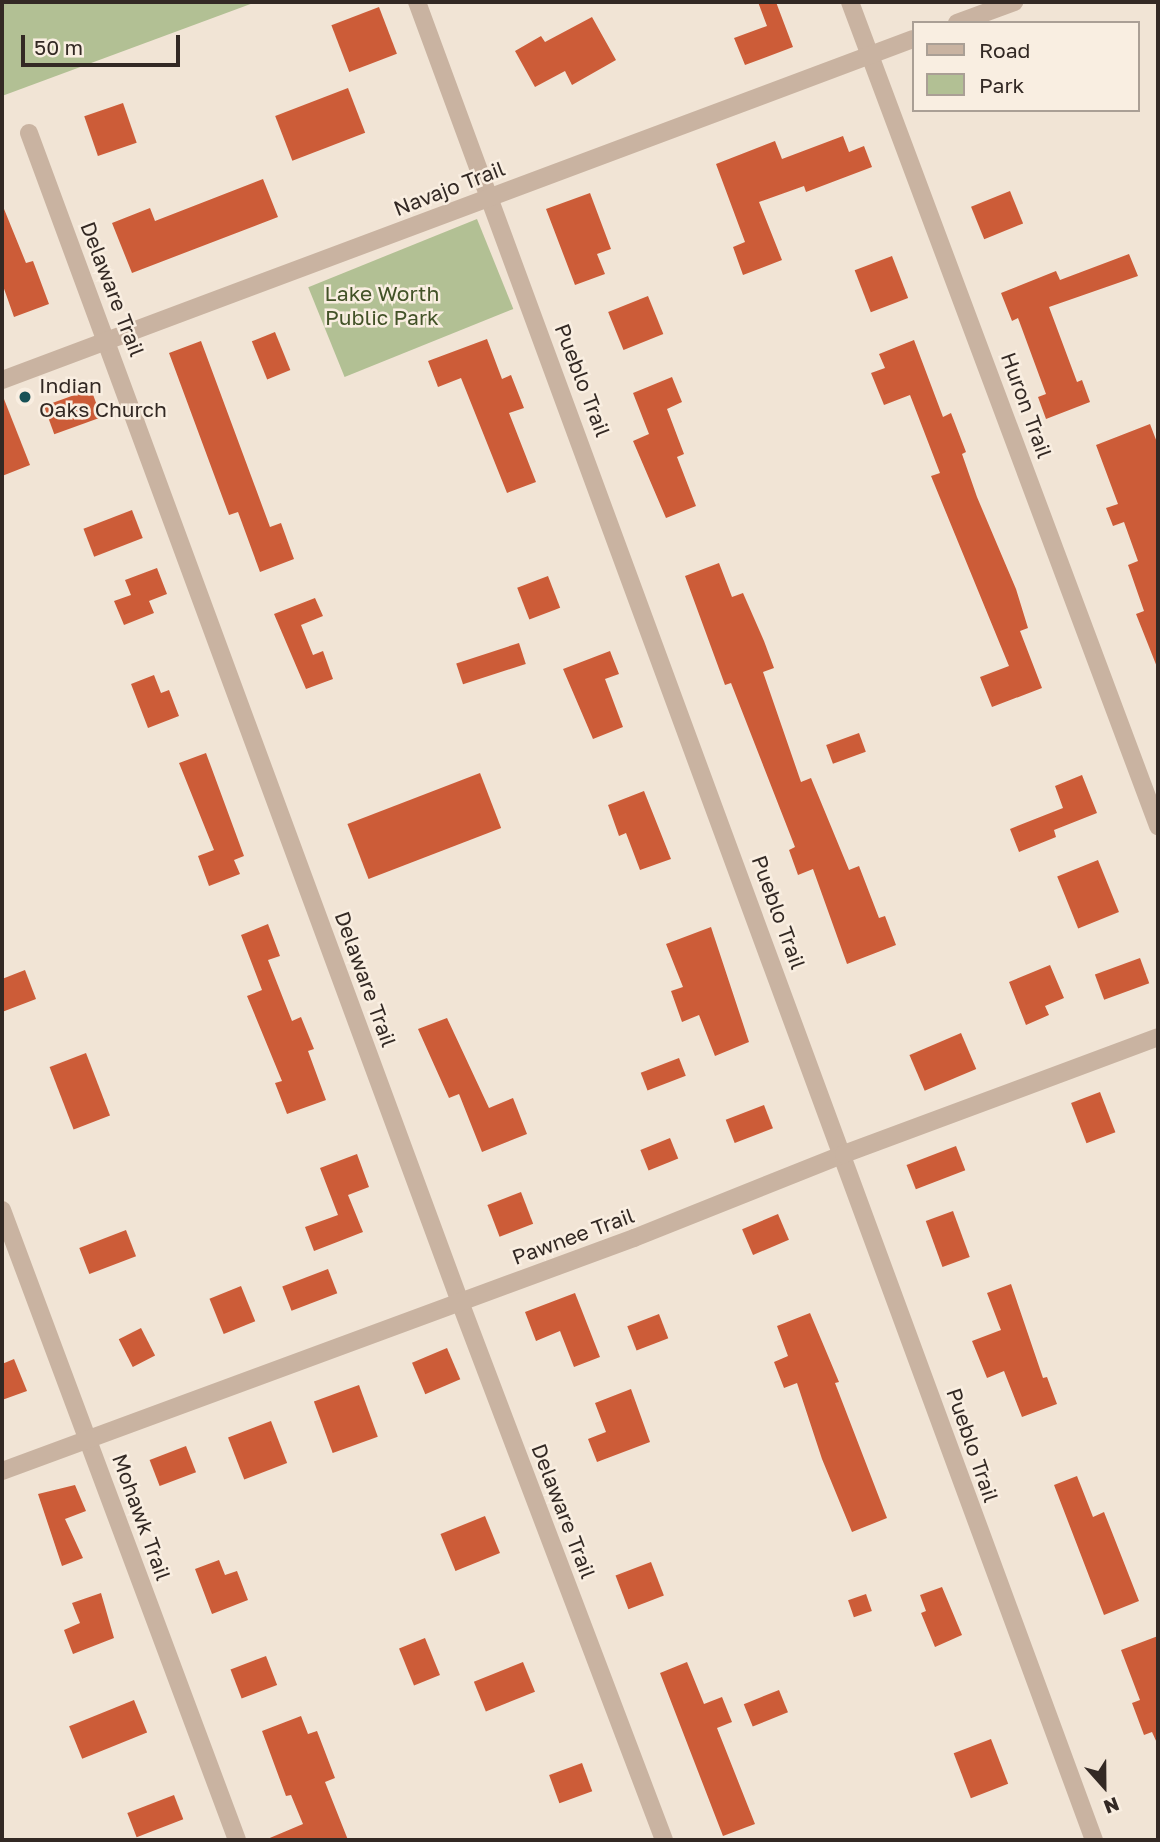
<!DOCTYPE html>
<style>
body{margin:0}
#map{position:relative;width:1160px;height:1842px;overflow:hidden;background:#f1e4d5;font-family:"Golos Text",sans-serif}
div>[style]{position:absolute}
.green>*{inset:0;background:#b2c094;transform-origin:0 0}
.building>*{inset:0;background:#cc5c38;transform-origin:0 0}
.minor>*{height:18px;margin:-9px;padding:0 9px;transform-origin:9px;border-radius:9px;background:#c9b3a1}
.dots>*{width:19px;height:19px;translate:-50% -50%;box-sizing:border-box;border:4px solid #f9eee1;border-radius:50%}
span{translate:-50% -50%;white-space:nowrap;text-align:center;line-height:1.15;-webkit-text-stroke:5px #f9eee1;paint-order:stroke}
.street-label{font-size:21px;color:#332924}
.park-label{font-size:21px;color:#425227}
.poi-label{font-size:21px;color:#332924}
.left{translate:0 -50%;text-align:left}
.frame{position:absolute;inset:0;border:4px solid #332924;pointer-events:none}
.legend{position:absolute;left:912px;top:21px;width:228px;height:91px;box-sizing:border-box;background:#f9eee1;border:2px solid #aa9f95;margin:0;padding:9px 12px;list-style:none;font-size:21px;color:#332924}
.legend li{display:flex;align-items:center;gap:14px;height:35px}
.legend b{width:35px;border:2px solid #aa9f95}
.north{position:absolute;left:1069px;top:1751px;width:70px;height:70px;-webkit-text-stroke:5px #f9eee1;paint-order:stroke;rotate:159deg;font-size:19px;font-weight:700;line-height:28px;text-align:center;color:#332924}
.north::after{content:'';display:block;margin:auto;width:24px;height:32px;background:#332924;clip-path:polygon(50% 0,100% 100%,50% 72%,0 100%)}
.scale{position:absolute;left:21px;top:35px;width:159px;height:32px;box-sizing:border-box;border:4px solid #332924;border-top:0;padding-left:9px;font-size:21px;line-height:24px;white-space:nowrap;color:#332924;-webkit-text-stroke:5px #f9eee1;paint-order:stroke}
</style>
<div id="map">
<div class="green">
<div style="clip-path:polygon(2px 2px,256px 2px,2px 96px)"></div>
<div style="left:477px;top:219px;width:97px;height:182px;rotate:68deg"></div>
</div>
<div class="building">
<div style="clip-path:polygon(758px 2px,776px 2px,793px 47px,745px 65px,734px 38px,767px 26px)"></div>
<div style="left:379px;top:7px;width:50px;height:51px;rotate:69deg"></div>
<div style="clip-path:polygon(592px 17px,616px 60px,572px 85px,565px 71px,535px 87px,515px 51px,541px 36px,545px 42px)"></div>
<div style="left:348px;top:88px;width:48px;height:78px;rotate:69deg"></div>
<div style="left:123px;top:103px;width:42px;height:41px;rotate:71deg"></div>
<div style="clip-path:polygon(843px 136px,849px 152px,864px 146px,872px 167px,806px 192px,804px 186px,759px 202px,782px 260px,743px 275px,733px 247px,745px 242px,716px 164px,775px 141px,782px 159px)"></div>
<div style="clip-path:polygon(263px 179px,278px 217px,132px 273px,112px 223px,150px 208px,155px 221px)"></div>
<div style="left:1010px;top:191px;width:35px;height:42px;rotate:68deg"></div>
<div style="clip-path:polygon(590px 193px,611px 249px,597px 254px,605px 274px,575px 285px,546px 209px)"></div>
<div style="clip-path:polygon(2px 204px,26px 263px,33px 261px,49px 304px,14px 317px,2px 283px)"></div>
<div style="clip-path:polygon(1129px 254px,1138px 276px,1049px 307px,1077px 382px,1082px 380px,1090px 402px,1046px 419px,1038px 397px,1046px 394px,1018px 318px,1012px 321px,1001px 293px,1056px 271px,1060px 280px)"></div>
<div style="left:892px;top:256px;width:45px;height:40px;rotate:69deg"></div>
<div style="left:648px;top:296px;width:41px;height:43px;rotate:68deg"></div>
<div style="left:275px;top:332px;width:41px;height:25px;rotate:68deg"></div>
<div style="clip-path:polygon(487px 339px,502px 379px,511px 375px,524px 408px,509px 413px,536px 482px,507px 493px,461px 378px,438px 387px,428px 361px)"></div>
<div style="clip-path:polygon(914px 340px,943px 417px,951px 413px,966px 452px,962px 454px,977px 497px,1016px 589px,1028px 628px,1020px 631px,1042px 688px,992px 707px,980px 677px,1009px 666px,931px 476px,940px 473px,910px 395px,884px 405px,871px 373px,885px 368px,879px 354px)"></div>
<div style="clip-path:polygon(201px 341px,270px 527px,281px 523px,294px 559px,260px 572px,238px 512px,229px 515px,169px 353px)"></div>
<div style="clip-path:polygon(672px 377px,682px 402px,667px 409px,684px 454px,677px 457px,696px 506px,666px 518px,633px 441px,649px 434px,633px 393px)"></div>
<div style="left:91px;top:389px;width:30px;height:50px;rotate:70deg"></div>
<div style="clip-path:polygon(2px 394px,30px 465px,2px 476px)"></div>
<div style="clip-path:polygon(1150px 424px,1158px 445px,1157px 667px,1136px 614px,1144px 611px,1128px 565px,1138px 561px,1124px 522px,1113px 526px,1106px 508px,1118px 504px,1096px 445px)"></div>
<div style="left:132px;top:510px;width:30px;height:52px;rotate:69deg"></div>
<div style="clip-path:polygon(719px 563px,732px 597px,743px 593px,764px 641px,774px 668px,763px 672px,801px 782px,811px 778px,849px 870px,859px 866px,879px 918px,885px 916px,896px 945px,847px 964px,813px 869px,798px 875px,789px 850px,795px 847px,731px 683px,725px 685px,685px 576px)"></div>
<div style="clip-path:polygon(157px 568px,167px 594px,149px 601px,154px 613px,124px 625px,114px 601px,131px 595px,125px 580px)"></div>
<div style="left:548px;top:576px;width:34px;height:33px;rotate:69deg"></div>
<div style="clip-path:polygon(315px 598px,323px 616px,301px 625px,313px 655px,323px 651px,333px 679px,306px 689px,274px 614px)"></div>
<div style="left:519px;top:643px;width:22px;height:66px;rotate:72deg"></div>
<div style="clip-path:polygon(610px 651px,619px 674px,605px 679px,623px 727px,593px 739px,563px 669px)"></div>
<div style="clip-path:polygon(154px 675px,161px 693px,169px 690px,179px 716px,148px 728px,131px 684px)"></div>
<div style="left:859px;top:733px;width:20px;height:35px;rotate:70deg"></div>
<div style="clip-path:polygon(206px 753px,244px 856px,234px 860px,240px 874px,209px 886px,198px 856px,214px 850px,179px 763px)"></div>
<div style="left:480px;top:773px;width:59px;height:142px;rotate:69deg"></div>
<div style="clip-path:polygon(1082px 775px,1097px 813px,1054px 830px,1056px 837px,1019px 852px,1010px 829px,1063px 808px,1055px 786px)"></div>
<div style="clip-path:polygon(644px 791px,671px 859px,640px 870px,626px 833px,619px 836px,608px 805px)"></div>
<div style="left:1098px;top:860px;width:56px;height:44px;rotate:68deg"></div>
<div style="clip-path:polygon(268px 924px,280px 956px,268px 960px,292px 1021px,301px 1017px,314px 1049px,308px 1051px,326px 1100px,287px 1114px,275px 1083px,282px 1081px,247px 996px,262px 990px,241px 935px)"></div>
<div style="clip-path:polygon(711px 927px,749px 1042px,715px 1056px,699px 1015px,682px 1022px,671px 991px,683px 987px,666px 944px)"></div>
<div style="left:1140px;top:958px;width:27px;height:48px;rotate:70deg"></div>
<div style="clip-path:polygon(1050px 965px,1064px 998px,1045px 1006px,1049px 1015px,1026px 1025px,1009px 982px)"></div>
<div style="clip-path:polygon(25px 970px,36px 999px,2px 1012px,2px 979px)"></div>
<div style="clip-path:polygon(447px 1018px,489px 1108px,513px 1098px,527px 1134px,482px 1152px,459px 1094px,449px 1098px,418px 1029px)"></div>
<div style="left:961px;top:1033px;width:39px;height:56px;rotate:67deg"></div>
<div style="left:86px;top:1053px;width:67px;height:39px;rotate:69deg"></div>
<div style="left:679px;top:1058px;width:19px;height:41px;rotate:69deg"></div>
<div style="left:1100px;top:1092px;width:43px;height:31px;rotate:69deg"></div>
<div style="left:764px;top:1105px;width:25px;height:41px;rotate:69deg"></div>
<div style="left:670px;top:1138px;width:22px;height:32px;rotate:68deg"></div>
<div style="left:956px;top:1146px;width:26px;height:53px;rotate:69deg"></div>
<div style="clip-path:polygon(357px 1154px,369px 1187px,348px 1195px,363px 1232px,314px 1251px,305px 1227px,338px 1215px,320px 1168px)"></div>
<div style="left:521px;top:1192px;width:34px;height:36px;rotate:69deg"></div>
<div style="left:953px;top:1211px;width:49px;height:29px;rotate:70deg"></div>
<div style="left:778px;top:1214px;width:28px;height:39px;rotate:67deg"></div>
<div style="left:126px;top:1230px;width:28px;height:50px;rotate:69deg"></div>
<div style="left:328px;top:1269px;width:26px;height:49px;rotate:69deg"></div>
<div style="clip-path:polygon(1011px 1284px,1043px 1378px,1047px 1377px,1057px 1404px,1022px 1417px,1004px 1371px,987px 1378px,972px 1341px,1001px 1330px,987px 1293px)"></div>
<div style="left:241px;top:1286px;width:38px;height:34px;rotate:68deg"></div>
<div style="clip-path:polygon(575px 1293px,600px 1357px,574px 1367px,560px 1331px,536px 1341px,525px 1312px)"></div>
<div style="clip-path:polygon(810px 1313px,839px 1382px,835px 1383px,887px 1518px,852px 1532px,822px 1459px,797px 1383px,784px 1388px,774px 1362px,788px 1356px,777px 1326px)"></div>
<div style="left:659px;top:1314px;width:26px;height:34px;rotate:69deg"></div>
<div style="left:141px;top:1328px;width:31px;height:25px;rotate:63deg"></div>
<div style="left:447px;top:1348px;width:34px;height:38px;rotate:67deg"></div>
<div style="clip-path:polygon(14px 1359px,27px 1391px,2px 1400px,2px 1364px)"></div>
<div style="left:359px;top:1385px;width:55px;height:48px;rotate:70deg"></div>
<div style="clip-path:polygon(631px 1389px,650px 1442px,597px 1462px,588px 1439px,606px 1432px,595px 1403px)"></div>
<div style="left:271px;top:1421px;width:45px;height:46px;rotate:69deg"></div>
<div style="left:186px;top:1446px;width:28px;height:39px;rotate:69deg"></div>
<div style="clip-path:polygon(1077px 1476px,1093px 1517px,1104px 1512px,1139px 1601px,1104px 1615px,1054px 1485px)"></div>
<div style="clip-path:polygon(75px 1485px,86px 1511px,65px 1519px,83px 1558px,62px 1566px,38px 1494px)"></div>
<div style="left:485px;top:1516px;width:40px;height:48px;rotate:68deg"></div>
<div style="clip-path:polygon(219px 1560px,225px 1575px,237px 1571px,248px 1600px,212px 1614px,195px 1569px)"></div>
<div style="left:651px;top:1562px;width:36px;height:38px;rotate:69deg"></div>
<div style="clip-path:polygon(942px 1587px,962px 1635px,935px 1647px,921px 1613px,926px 1611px,920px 1595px)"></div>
<div style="clip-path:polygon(101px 1593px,114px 1638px,73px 1654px,64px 1630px,80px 1623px,72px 1603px)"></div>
<div style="left:866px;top:1594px;width:18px;height:19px;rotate:71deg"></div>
<div style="clip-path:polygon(1158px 1636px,1158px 1743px,1157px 1743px,1152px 1732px,1144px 1735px,1132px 1703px,1140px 1700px,1121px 1650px)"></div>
<div style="left:425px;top:1638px;width:40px;height:28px;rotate:68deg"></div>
<div style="left:266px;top:1656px;width:31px;height:38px;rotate:69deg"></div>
<div style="left:523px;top:1662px;width:32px;height:53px;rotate:68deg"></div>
<div style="clip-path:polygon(687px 1662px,704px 1704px,722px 1697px,732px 1722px,717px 1728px,755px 1824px,723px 1836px,660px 1673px)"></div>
<div style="left:779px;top:1690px;width:24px;height:38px;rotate:68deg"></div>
<div style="left:134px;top:1700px;width:35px;height:70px;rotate:68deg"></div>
<div style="clip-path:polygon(301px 1716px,308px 1734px,317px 1731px,335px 1778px,325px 1782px,348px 1840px,265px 1840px,303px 1824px,291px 1795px,286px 1796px,262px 1731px)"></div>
<div style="left:991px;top:1739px;width:48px;height:40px;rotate:69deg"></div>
<div style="left:582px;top:1763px;width:30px;height:35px;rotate:70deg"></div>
<div style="left:174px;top:1795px;width:26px;height:50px;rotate:69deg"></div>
</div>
<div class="minor">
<div style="left:417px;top:2px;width:1959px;rotate:69.78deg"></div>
<div style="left:850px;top:2px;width:880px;rotate:69.5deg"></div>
<div style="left:957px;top:23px;width:61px;rotate:-20.2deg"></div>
<div style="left:29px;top:133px;width:1246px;rotate:69.76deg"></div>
<div style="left:460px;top:1302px;width:575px;rotate:69.23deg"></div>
<div style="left:2px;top:380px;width:973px;rotate:-20.52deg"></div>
<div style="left:2px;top:1210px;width:672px;rotate:69.54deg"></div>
<div style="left:2px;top:1471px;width:674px;rotate:-20.24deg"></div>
<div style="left:634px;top:1238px;width:226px;rotate:-21.8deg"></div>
<div style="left:844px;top:1154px;width:335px;rotate:-20.4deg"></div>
</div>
<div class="dots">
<div style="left:25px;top:397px;background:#185156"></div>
</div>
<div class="street-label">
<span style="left:449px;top:188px;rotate:-21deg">Navajo Trail</span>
<span style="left:113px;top:289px;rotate:69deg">Delaware Trail</span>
<span style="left:583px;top:380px;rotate:69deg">Pueblo Trail</span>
<span style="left:1027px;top:405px;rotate:70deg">Huron Trail</span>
<span style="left:779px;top:912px;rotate:70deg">Pueblo Trail</span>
<span style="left:366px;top:979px;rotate:70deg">Delaware Trail</span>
<span style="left:573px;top:1236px;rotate:-20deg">Pawnee Trail</span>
<span style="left:973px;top:1445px;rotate:71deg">Pueblo Trail</span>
<span style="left:564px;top:1511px;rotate:69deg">Delaware Trail</span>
<span style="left:142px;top:1517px;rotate:70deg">Mohawk Trail</span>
</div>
<div class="park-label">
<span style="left:382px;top:305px">Lake Worth<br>Public Park</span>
</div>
<div class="poi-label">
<span class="left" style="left:39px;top:397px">Indian<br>Oaks Church</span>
</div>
<div class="frame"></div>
<ul class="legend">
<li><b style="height:9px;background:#c9b3a1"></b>Road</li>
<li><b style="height:19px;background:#b2c094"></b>Park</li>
</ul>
<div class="north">N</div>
<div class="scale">50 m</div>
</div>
